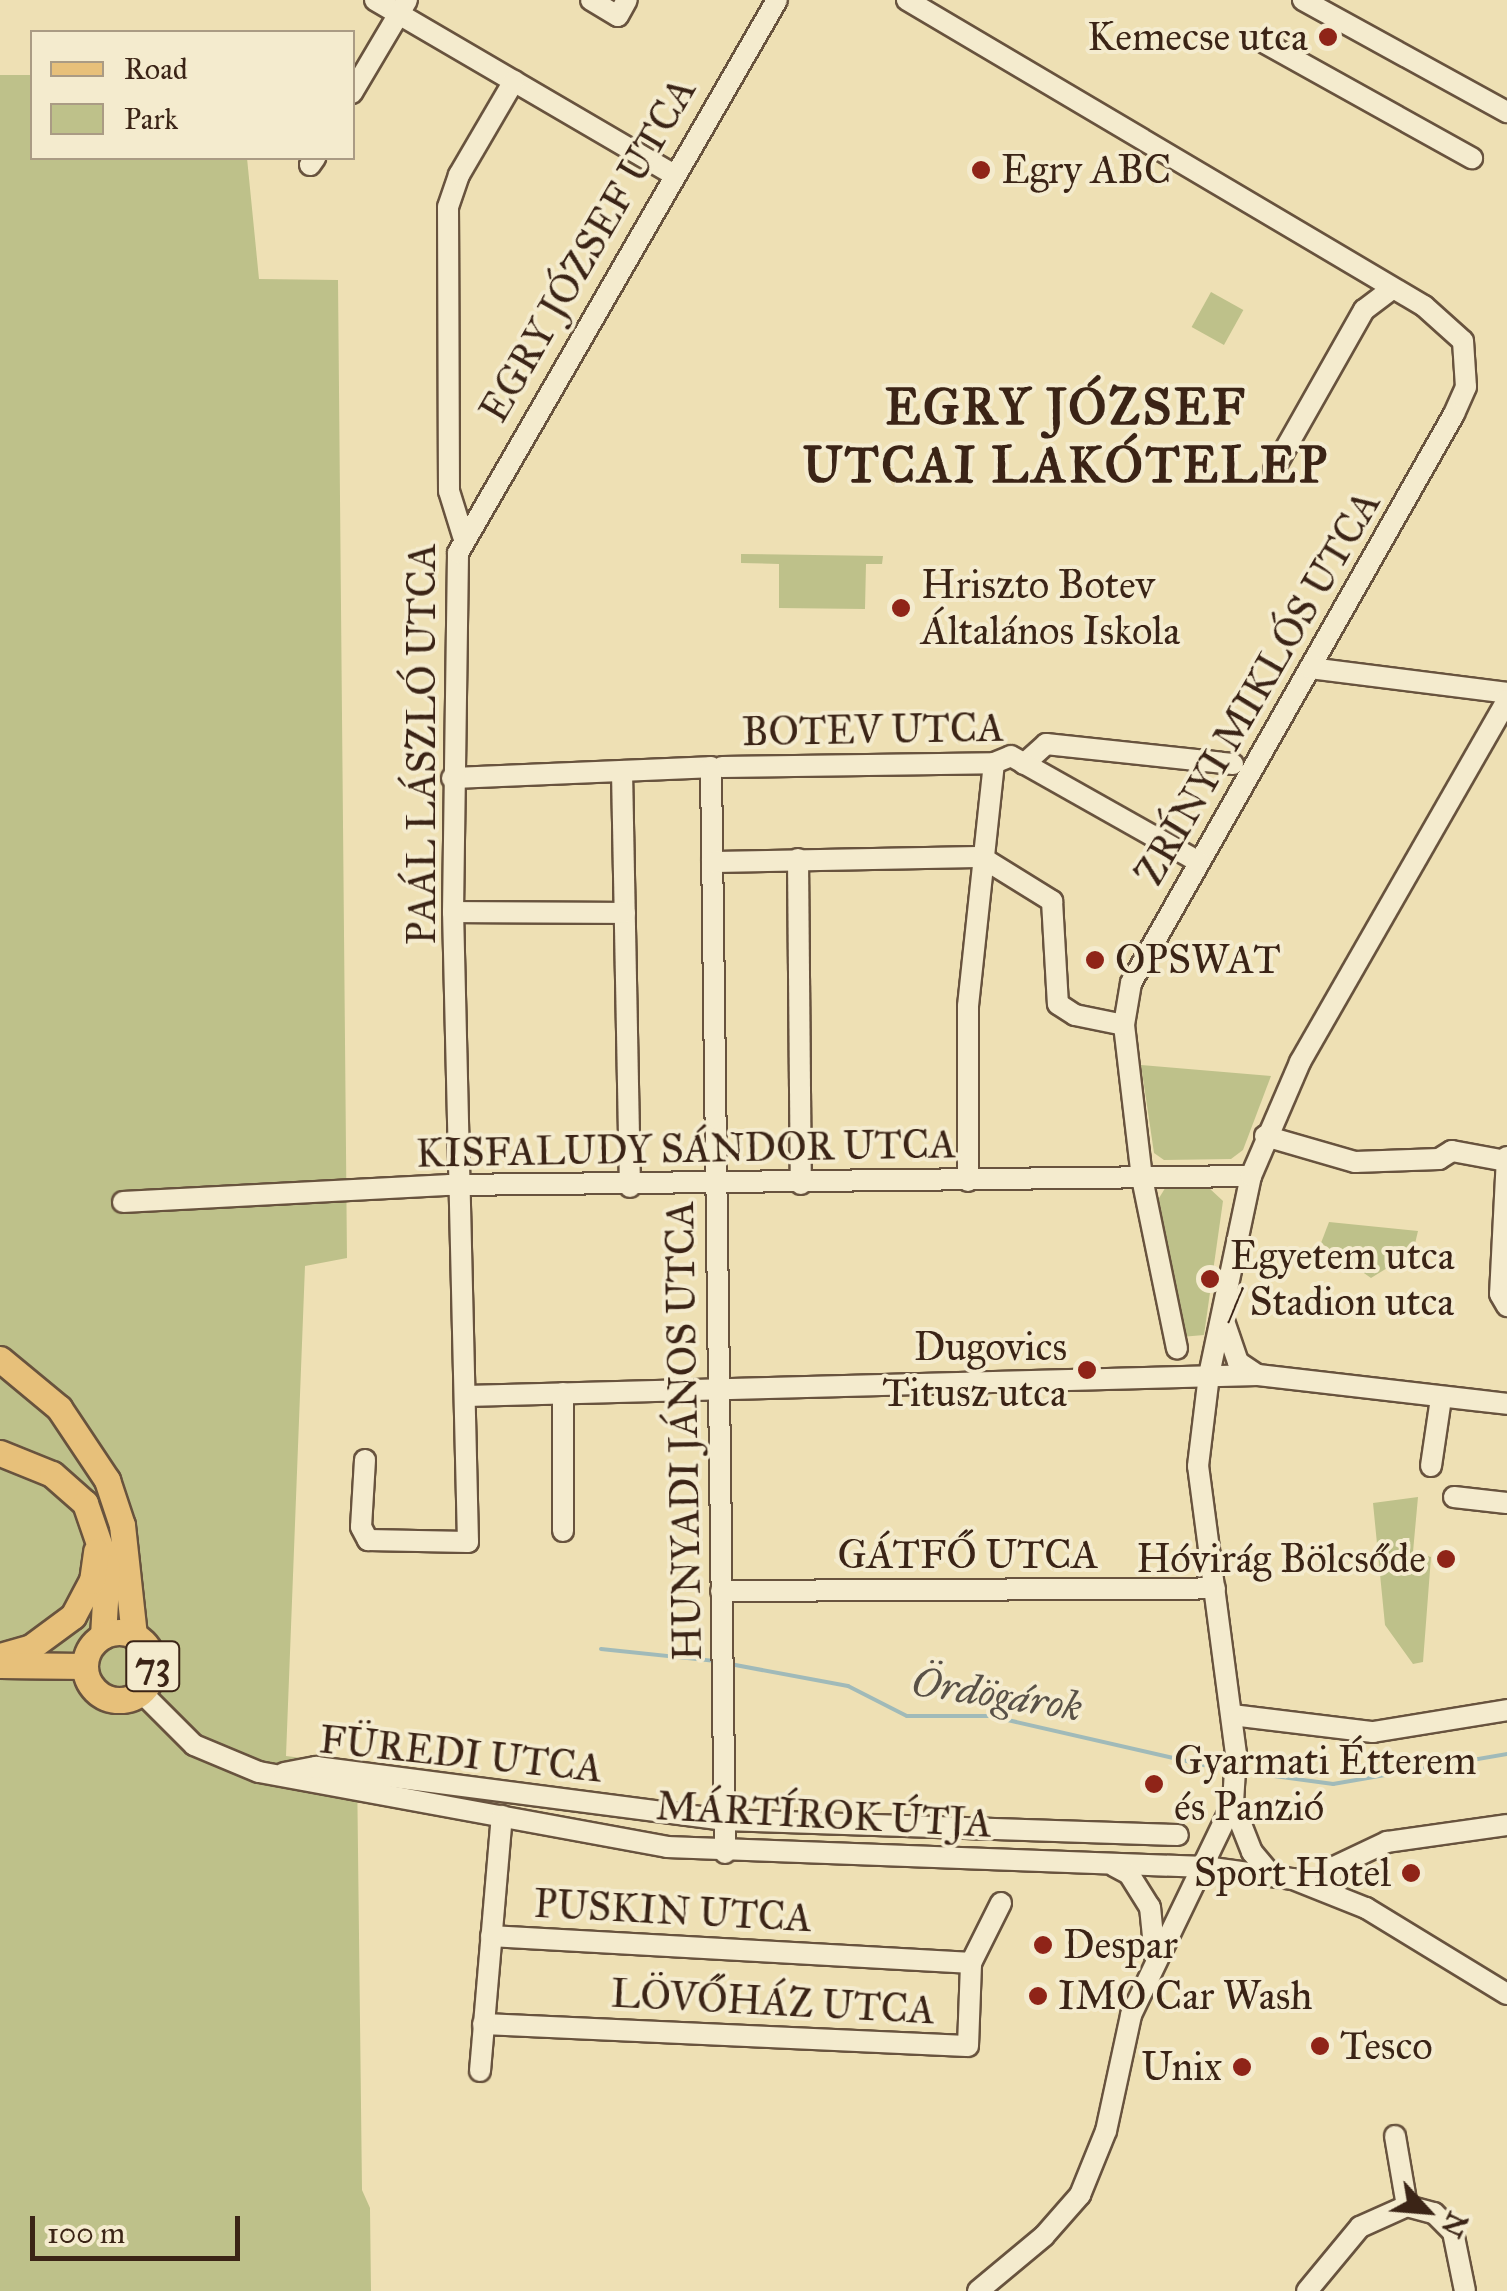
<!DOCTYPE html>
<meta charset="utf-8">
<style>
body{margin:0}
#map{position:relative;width:1507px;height:2291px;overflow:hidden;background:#eee0b4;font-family:"IM FELL Great Primer",serif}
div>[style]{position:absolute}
.green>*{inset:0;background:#bec18a;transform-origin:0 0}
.stream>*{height:4px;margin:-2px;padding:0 2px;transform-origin:2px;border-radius:2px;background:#a0bab9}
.roads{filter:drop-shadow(2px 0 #68533e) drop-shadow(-2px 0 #68533e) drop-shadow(0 2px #68533e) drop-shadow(0 -2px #68533e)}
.minor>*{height:20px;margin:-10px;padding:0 10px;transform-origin:10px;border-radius:10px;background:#f4ebce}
.major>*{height:25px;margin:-12.5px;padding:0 12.5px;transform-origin:12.5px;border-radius:12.5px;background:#e7c07a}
.major>.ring{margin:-12.5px;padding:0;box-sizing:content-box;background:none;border:25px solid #e7c07a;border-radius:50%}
.dots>*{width:28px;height:28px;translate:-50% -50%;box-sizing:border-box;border:5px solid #f4ebce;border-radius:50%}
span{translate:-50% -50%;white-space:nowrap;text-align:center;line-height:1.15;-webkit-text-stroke:8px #f4ebce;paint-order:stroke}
.shield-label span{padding:2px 8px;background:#f4ebce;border:2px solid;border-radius:8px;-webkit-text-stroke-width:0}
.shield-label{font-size:38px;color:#3b2416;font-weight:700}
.poi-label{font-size:40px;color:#3b2416}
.right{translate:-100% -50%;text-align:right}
.left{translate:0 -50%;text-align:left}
.street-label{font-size:40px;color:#3b2416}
.water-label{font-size:42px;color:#595147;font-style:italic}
.district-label{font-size:50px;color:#3b2416;font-weight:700;letter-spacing:2.5px}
.legend{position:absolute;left:30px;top:30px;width:325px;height:130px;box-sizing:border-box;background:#f4ebce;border:2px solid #aa9b84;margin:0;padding:12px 18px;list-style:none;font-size:30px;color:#3b2416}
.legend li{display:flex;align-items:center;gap:20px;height:50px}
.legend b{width:50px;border:2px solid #aa9b84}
.north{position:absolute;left:1377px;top:2161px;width:100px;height:100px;-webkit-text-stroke:8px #f4ebce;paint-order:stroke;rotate:116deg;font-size:28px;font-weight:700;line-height:40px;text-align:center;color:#3b2416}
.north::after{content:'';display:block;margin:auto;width:35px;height:45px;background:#3b2416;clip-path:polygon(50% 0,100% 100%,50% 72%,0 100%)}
.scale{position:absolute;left:30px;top:2216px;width:210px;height:45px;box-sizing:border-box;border:5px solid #3b2416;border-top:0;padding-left:12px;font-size:30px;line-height:35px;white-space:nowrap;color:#3b2416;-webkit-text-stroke:8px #f4ebce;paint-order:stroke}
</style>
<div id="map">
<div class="green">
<div style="clip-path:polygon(0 75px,32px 75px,32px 158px,247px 158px,259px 279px,338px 280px,347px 1258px,305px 1266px,286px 1756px,357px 1765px,362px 2190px,370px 2208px,371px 2291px,0 2291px)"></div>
<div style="left:1211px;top:292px;width:37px;height:40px;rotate:29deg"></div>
<div style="clip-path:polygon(741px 554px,883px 556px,882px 564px,866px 564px,865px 609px,779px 608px,779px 564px,741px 563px)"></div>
<div style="clip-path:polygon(1141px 1065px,1271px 1076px,1243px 1150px,1231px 1159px,1164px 1160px,1154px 1153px)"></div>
<div style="clip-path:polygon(1167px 1185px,1208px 1187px,1223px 1201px,1204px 1335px,1181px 1337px,1156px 1203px)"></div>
<div style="clip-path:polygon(1329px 1222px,1418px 1231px,1413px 1252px,1371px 1278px,1321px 1243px)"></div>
<div style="clip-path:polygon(1418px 1497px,1413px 1552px,1431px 1557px,1423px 1662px,1413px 1664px,1385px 1625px,1373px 1503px)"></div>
</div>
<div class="stream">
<div style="left:601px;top:1649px;width:116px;rotate:6deg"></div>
<div style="left:730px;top:1664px;width:120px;rotate:10.6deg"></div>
<div style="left:848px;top:1686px;width:66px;rotate:27deg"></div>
<div style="left:907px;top:1716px;width:83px"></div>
<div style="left:990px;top:1716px;width:224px;rotate:12.9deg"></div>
<div style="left:1267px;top:1775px;width:67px;rotate:7.8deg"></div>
<div style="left:1333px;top:1784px;width:177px;rotate:-9.8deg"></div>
</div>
<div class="roads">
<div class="minor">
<div style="left:375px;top:0;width:345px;rotate:30.3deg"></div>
<div style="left:591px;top:0;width:31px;rotate:31deg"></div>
<div style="left:618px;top:16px;width:18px;rotate:-61deg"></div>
<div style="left:907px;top:0;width:601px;rotate:30.62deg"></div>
<div style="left:1424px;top:306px;width:52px;rotate:41.9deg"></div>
<div style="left:1463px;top:341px;width:46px;rotate:86.3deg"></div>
<div style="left:1466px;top:387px;width:30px;rotate:114deg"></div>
<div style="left:1454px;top:414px;width:654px;rotate:119.58deg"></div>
<div style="left:1131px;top:983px;width:43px;rotate:99.5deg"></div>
<div style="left:1124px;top:1025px;width:154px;rotate:83.3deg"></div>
<div style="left:1142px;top:1178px;width:174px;rotate:78.4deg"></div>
<div style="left:1303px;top:0;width:233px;rotate:28.8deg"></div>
<div style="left:1265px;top:43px;width:237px;rotate:29.1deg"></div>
<div style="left:352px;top:93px;width:108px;rotate:-59.4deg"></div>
<div style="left:310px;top:165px;width:9px;rotate:-54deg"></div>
<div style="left:1274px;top:469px;width:183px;rotate:-60.5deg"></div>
<div style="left:1364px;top:310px;width:36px;rotate:-37deg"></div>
<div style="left:463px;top:536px;width:47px;rotate:-107.3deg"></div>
<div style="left:449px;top:491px;width:284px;rotate:-90.2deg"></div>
<div style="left:448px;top:207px;width:34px;rotate:-71deg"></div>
<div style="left:459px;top:175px;width:109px;rotate:-59.7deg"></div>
<div style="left:1310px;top:668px;width:199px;rotate:7.2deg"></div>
<div style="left:1024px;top:764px;width:30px;rotate:-42deg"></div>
<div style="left:1046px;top:744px;width:188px;rotate:6.1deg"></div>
<div style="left:722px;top:767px;width:272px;rotate:-0.8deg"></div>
<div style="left:994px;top:763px;width:18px;rotate:-22deg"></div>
<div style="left:1011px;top:756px;width:216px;rotate:29.4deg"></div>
<div style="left:622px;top:771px;width:416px;rotate:88.9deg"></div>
<div style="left:452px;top:778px;width:259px;rotate:-2.4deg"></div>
<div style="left:711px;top:767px;width:1086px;rotate:89.26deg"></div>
<div style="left:798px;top:859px;width:325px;rotate:89.5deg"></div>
<div style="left:712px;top:862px;width:269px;rotate:-1.1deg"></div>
<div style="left:981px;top:857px;width:84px;rotate:31.8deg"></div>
<div style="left:1052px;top:901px;width:103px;rotate:86.7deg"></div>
<div style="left:1058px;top:1004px;width:20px;rotate:33deg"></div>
<div style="left:1075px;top:1015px;width:50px;rotate:11.5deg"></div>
<div style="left:453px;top:912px;width:172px;rotate:0.3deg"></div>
<div style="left:1265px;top:1136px;width:94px;rotate:16.1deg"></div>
<div style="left:1355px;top:1162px;width:84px;rotate:-2deg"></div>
<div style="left:1439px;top:1159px;width:15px;rotate:-32deg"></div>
<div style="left:1452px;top:1151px;width:55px;rotate:10.5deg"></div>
<div style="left:1507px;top:1157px;width:137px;rotate:92.9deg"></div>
<div style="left:1500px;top:1294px;width:14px;rotate:60deg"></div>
<div style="left:968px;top:1181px;width:175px;rotate:-90deg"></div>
<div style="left:968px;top:1006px;width:244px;rotate:-83.9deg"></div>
<div style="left:123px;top:1202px;width:327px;rotate:-3deg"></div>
<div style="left:450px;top:1185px;width:801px;rotate:-0.64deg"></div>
<div style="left:1224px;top:1321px;width:43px;rotate:71.1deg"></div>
<div style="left:1238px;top:1362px;width:22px;rotate:34deg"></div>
<div style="left:563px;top:1393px;width:138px;rotate:90deg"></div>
<div style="left:466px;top:1396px;width:792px;rotate:-1.52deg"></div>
<div style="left:1258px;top:1375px;width:251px;rotate:6.6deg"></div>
<div style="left:365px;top:1460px;width:67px;rotate:93.4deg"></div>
<div style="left:361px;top:1527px;width:15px;rotate:62deg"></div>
<div style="left:368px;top:1540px;width:100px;rotate:1.1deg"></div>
<div style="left:468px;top:1542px;width:630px;rotate:-91.36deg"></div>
<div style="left:453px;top:912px;width:359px;rotate:-89.2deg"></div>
<div style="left:458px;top:553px;width:638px;rotate:-60.02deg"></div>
<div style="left:1431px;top:1466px;width:69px;rotate:-81.6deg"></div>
<div style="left:1454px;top:1497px;width:53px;rotate:6.5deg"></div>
<div style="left:721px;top:1591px;width:494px;rotate:-0.3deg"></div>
<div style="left:141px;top:1692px;width:75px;rotate:45deg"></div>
<div style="left:194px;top:1745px;width:70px;rotate:22.6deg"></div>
<div style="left:259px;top:1772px;width:415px;rotate:10.4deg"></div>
<div style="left:667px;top:1847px;width:538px;rotate:2.13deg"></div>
<div style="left:1205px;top:1867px;width:89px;rotate:7.8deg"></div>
<div style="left:1293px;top:1879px;width:79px;rotate:21.7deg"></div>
<div style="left:1366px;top:1908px;width:165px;rotate:31.4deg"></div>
<div style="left:1232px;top:1715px;width:142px;rotate:6.9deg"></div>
<div style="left:1373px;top:1732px;width:136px;rotate:-9.3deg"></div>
<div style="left:284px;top:1773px;width:33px;rotate:-11deg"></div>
<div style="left:316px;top:1767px;width:411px;rotate:7.4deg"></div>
<div style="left:724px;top:1820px;width:454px;rotate:1.9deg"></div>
<div style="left:1233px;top:1804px;width:52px;rotate:68.4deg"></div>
<div style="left:1252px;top:1852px;width:31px;rotate:50deg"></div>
<div style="left:1114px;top:1866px;width:17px;rotate:28deg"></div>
<div style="left:1129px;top:1874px;width:39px;rotate:58deg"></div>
<div style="left:1150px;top:1907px;width:49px;rotate:84.2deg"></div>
<div style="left:1326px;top:1890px;width:24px;rotate:-71deg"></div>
<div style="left:1334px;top:1867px;width:59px;rotate:-25.3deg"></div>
<div style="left:1387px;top:1842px;width:121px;rotate:-8.1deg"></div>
<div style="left:491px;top:1936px;width:481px;rotate:3.2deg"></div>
<div style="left:483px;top:2024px;width:485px;rotate:2.6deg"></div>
<div style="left:968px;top:2046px;width:83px;rotate:-87.9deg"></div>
<div style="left:971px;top:1963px;width:67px;rotate:-63.4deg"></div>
<div style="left:480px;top:2071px;width:256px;rotate:-85.1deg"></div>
<div style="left:1395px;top:2136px;width:71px;rotate:80.3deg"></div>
<div style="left:978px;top:2291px;width:86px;rotate:-39.8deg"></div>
<div style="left:1044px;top:2236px;width:55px;rotate:-48.7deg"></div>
<div style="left:1080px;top:2195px;width:69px;rotate:-67.9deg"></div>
<div style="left:1106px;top:2131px;width:119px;rotate:-77.8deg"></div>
<div style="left:1131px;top:2015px;width:235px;rotate:-64.3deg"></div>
<div style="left:1233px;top:1803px;width:49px;rotate:-86.5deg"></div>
<div style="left:1236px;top:1754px;width:290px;rotate:-97.5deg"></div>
<div style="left:1198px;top:1466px;width:92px;rotate:-83.1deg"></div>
<div style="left:1209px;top:1375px;width:203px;rotate:-78.1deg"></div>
<div style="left:1251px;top:1176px;width:124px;rotate:-66.7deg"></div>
<div style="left:1300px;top:1062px;width:417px;rotate:-60.2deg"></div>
<div style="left:1307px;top:2291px;width:83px;rotate:-50.4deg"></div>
<div style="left:1360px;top:2227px;width:51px;rotate:-24.1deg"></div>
<div style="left:1407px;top:2206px;width:28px;rotate:15deg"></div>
<div style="left:1434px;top:2213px;width:27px;rotate:45deg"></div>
<div style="left:1453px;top:2232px;width:60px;rotate:78.5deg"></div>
</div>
<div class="major">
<div style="left:0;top:1359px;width:77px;rotate:39.7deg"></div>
<div style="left:59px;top:1408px;width:87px;rotate:56.3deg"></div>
<div style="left:107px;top:1480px;width:47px;rotate:71.6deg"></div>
<div style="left:122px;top:1525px;width:112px;rotate:83.8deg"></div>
<div style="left:0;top:1453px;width:56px;rotate:22deg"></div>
<div style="left:52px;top:1474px;width:44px;rotate:41.3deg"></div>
<div style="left:85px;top:1503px;width:68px;rotate:71deg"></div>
<div style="left:107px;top:1567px;width:69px;rotate:93.3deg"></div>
<div class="ring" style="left:85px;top:1632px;width:43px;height:43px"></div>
<div style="left:0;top:1656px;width:32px;rotate:-16deg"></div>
<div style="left:31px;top:1647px;width:52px;rotate:-36.4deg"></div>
<div style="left:73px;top:1616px;width:40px;rotate:-62deg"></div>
<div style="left:92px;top:1581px;width:30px;rotate:-82deg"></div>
<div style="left:0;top:1665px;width:85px;rotate:0.7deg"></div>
</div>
</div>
<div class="dots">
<div style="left:1328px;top:37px;background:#8f2418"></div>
<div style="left:981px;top:170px;background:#8f2418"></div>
<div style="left:901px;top:608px;background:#8f2418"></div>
<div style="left:1095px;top:960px;background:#8f2418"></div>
<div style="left:1210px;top:1279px;background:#8f2418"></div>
<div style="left:1087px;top:1370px;background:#8f2418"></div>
<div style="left:1446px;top:1559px;background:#8f2418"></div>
<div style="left:1154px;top:1784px;background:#8f2418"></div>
<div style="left:1411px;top:1873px;background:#8f2418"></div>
<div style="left:1043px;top:1945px;background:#8f2418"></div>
<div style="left:1038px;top:1996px;background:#8f2418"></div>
<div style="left:1320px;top:2046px;background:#8f2418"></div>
<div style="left:1242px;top:2067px;background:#8f2418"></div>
</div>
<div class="shield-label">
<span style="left:153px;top:1666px">73</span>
</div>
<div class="poi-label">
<span class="right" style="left:1308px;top:37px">Kemecse utca</span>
<span class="left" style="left:1001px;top:170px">Egry ABC</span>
<span class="left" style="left:921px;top:608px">Hriszto Botev<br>Általános Iskola</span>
<span class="left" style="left:1115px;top:960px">OPSWAT</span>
<span class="left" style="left:1230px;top:1279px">Egyetem utca<br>/ Stadion utca</span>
<span class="right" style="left:1067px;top:1370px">Dugovics<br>Titusz utca</span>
<span class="right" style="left:1426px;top:1559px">Hóvirág Bölcsőde</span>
<span class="left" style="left:1174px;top:1784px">Gyarmati Étterem<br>és Panzió</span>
<span class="right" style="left:1391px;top:1873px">Sport Hotel</span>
<span class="left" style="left:1063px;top:1945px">Despar</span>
<span class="left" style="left:1058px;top:1996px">IMO Car Wash</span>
<span class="left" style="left:1340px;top:2046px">Tesco</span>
<span class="right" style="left:1222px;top:2067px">Unix</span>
</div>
<div class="street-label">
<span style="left:588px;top:250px;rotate:-60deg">EGRY JÓZSEF UTCA</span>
<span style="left:1258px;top:688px;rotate:-60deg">ZRÍNYI MIKLÓS UTCA</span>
<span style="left:873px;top:730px;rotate:-1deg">BOTEV UTCA</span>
<span style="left:422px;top:744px;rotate:-90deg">PAÁL LÁSZLÓ UTCA</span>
<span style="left:686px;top:1149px;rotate:-1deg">KISFALUDY SÁNDOR UTCA</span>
<span style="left:684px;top:1431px;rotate:-91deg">HUNYADI JÁNOS UTCA</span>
<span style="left:968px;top:1555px">GÁTFŐ UTCA</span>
<span style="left:461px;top:1754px;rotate:6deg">FÜREDI UTCA</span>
<span style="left:824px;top:1815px;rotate:3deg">MÁRTÍROK ÚTJA</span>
<span style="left:673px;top:1911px;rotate:3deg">PUSKIN UTCA</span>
<span style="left:773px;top:2002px;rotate:3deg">LÖVŐHÁZ UTCA</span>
</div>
<div class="water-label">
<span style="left:997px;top:1694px;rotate:9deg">Ördögárok</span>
</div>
<div class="district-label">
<span style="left:1066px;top:436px">EGRY JÓZSEF<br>UTCAI LAKÓTELEP</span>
</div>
<ul class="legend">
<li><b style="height:12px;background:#e7c07a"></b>Road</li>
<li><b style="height:28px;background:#bec18a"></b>Park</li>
</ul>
<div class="north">N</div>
<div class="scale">100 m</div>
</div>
